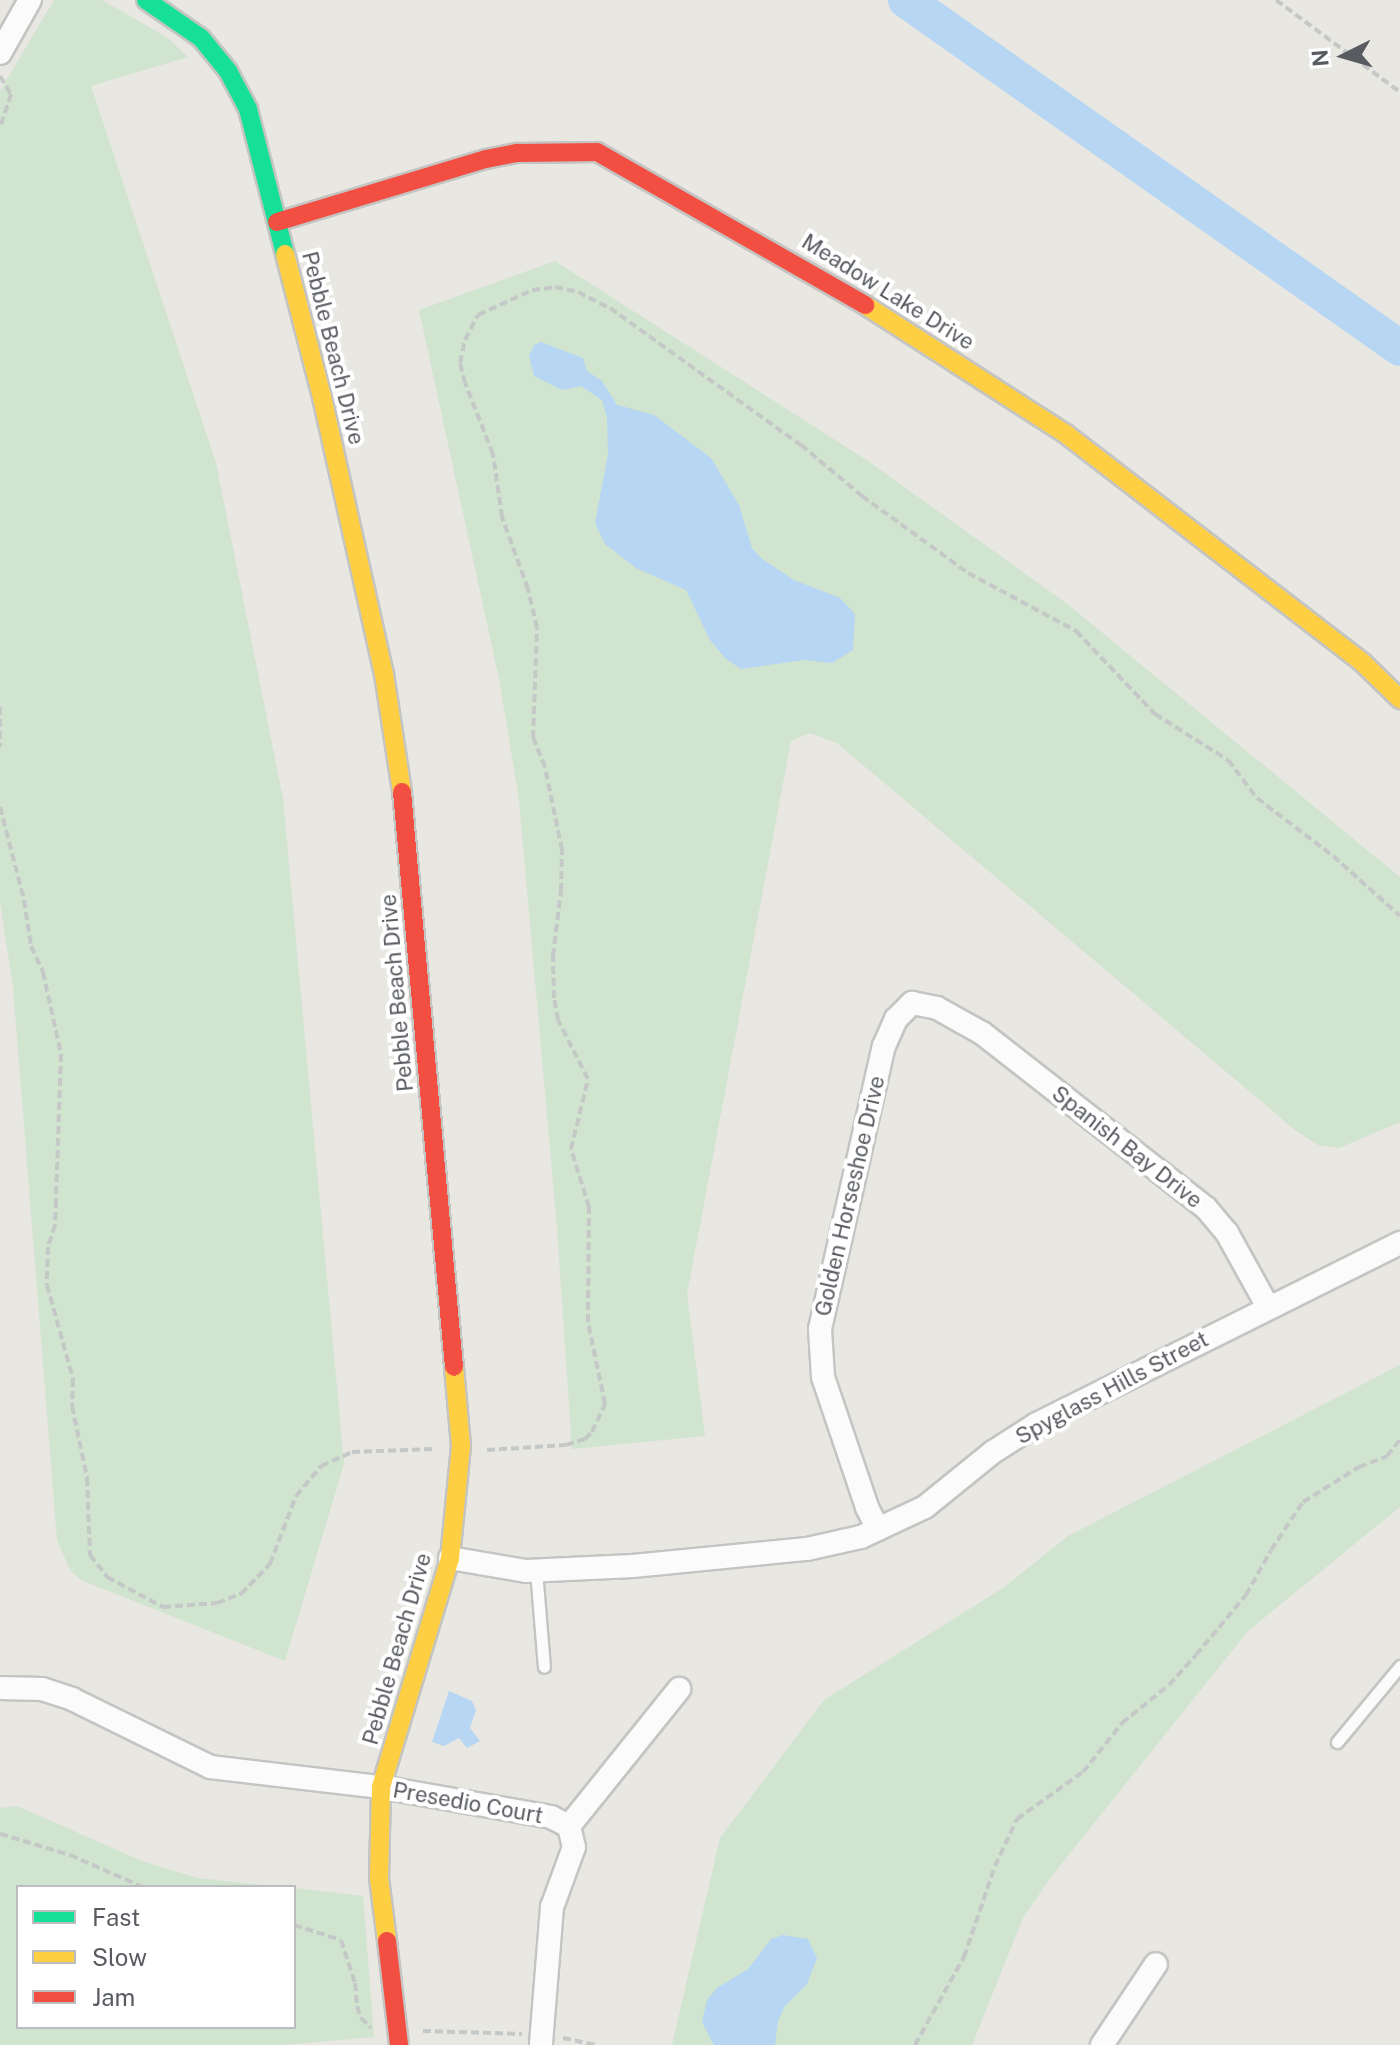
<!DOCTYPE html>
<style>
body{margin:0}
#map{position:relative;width:1400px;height:2045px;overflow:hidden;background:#e8e7e2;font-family:"Public Sans",sans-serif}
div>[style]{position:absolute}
.green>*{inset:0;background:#d0e4cf}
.water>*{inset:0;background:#b6d6f3}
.river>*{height:36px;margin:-18px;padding:0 18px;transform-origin:18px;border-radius:18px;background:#b6d6f3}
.path>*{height:4px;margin-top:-2px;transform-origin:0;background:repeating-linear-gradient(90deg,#c4c8c6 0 8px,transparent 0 12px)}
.roads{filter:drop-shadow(2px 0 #c4c4c3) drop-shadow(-2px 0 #c4c4c3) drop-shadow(0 2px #c4c4c3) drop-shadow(0 -2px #c4c4c3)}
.lane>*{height:11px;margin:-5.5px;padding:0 5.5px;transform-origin:5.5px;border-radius:5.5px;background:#fcfbfb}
.street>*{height:22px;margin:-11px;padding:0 11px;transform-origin:11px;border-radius:11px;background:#fcfbfb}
.fast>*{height:18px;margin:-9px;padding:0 9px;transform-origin:9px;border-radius:9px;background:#16e098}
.slow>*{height:18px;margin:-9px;padding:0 9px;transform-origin:9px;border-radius:9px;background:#ffcf43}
.jam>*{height:18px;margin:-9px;padding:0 9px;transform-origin:9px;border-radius:9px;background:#f24e42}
span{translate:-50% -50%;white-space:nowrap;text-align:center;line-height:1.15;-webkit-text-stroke:8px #fff;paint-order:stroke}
.street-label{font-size:22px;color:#585b60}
.legend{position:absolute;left:16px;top:1885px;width:280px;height:144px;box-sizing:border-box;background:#fff;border:2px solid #bcbdbf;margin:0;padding:10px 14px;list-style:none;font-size:24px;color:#585b60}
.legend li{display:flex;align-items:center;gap:16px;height:40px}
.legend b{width:40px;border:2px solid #bcbdbf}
.north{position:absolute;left:1304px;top:16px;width:80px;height:80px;-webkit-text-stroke:6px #fff;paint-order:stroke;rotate:265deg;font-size:22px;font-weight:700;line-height:32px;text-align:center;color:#585b60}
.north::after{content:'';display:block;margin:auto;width:28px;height:36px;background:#585b60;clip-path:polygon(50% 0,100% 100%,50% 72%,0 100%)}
</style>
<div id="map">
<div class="green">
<div style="clip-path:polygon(54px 0,102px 0,168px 38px,188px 57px,91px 86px,216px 463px,283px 799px,344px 1464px,285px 1661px,81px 1580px,70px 1570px,57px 1540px,13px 987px,0 902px,0 91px)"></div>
<div style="clip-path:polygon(555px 261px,868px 461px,1066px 603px,1400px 877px,1400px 1122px,1339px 1148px,1318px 1145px,1295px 1130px,837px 743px,810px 733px,791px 741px,687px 1294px,705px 1436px,572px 1449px,557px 1228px,519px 800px,499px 679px,419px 310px)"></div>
<div style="clip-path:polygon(1400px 1365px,1400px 1507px,1248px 1631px,1051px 1877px,1023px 1918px,972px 2045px,672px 2045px,720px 1838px,824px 1700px,1003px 1588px,1068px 1536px)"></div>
<div style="clip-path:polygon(17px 1806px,142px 1861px,197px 1878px,281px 1887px,18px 1887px,18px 2027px,294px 2027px,294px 1888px,363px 1896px,374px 2037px,284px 2045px,0 2045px,0 1808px)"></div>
</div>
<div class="water">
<div style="clip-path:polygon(541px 342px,583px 358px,587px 371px,602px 381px,617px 405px,654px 415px,711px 458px,739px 505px,752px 548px,761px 558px,794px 580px,840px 598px,855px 614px,853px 650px,832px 663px,804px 660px,741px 669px,725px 658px,710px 640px,686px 590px,636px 568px,605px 544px,595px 523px,608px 454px,607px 418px,602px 400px,581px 386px,562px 390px,534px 376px,529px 356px,534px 345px)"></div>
<div style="clip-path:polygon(449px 1691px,472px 1701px,476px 1710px,470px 1728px,480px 1741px,467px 1748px,459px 1738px,444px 1746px,432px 1742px)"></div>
<div style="clip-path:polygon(783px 1935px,808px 1939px,817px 1958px,807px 1984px,785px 2006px,778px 2021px,775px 2045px,714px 2045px,702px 2022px,707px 2000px,717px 1988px,748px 1969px,771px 1939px)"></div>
</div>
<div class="river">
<div style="left:906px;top:0;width:604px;rotate:35.16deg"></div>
</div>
<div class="path">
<div style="left:1276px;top:0;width:154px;rotate:36.6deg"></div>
<div style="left:0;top:76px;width:21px;rotate:59deg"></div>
<div style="left:11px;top:94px;width:35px;rotate:108deg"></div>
<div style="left:0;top:707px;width:40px;rotate:90deg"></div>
<div style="left:0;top:807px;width:96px;rotate:75.5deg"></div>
<div style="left:24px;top:900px;width:47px;rotate:81.3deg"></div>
<div style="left:31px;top:946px;width:29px;rotate:65deg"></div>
<div style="left:43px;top:972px;width:84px;rotate:77.6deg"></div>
<div style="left:61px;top:1054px;width:146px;rotate:92deg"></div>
<div style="left:56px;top:1200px;width:25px;rotate:92deg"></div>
<div style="left:55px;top:1225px;width:23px;rotate:108deg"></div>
<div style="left:48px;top:1247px;width:38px;rotate:92deg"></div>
<div style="left:47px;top:1285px;width:98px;rotate:74.5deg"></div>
<div style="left:73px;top:1379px;width:27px;rotate:92deg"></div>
<div style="left:72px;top:1406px;width:74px;rotate:78.2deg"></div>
<div style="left:87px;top:1478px;width:77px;rotate:87.8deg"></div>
<div style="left:90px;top:1555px;width:28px;rotate:52deg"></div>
<div style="left:107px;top:1577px;width:64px;rotate:28.2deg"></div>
<div style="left:163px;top:1607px;width:54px;rotate:-4.2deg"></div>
<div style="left:217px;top:1603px;width:26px;rotate:-21deg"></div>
<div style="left:241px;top:1594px;width:42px;rotate:-46deg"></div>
<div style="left:270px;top:1564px;width:73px;rotate:-69.1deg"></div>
<div style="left:296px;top:1496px;width:39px;rotate:-50deg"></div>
<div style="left:321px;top:1466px;width:34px;rotate:-24deg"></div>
<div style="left:352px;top:1452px;width:82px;rotate:-2.1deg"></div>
<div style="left:487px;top:1450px;width:79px;rotate:-3.6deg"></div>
<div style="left:566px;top:1445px;width:20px;rotate:-18deg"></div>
<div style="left:585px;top:1439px;width:10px;rotate:-45deg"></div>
<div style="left:592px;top:1432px;width:31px;rotate:-65deg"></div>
<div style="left:605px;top:1404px;width:84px;rotate:-101.7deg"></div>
<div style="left:588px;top:1322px;width:115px;rotate:-89.5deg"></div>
<div style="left:589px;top:1207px;width:61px;rotate:-107.2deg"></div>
<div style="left:571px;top:1149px;width:72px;rotate:-76.3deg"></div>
<div style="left:588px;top:1079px;width:66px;rotate:-117deg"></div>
<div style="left:558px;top:1020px;width:22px;rotate:-100deg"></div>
<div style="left:554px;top:998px;width:42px;rotate:-91.4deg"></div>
<div style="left:553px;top:956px;width:65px;rotate:-83deg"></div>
<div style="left:561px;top:891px;width:41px;rotate:-88.6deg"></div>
<div style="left:562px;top:850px;width:85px;rotate:-101.6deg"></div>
<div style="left:545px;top:767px;width:31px;rotate:-112deg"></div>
<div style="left:533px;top:738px;width:110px;rotate:-87.9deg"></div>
<div style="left:537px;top:628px;width:40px;rotate:-103deg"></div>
<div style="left:528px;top:589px;width:77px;rotate:-109.9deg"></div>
<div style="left:502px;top:517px;width:64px;rotate:-98.1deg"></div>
<div style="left:493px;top:454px;width:76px;rotate:-111.5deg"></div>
<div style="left:465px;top:383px;width:21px;rotate:-104deg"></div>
<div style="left:460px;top:363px;width:24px;rotate:-78deg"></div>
<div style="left:465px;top:340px;width:28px;rotate:-63deg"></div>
<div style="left:478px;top:315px;width:60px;rotate:-24.8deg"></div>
<div style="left:532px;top:290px;width:23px;rotate:-7deg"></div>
<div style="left:555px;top:287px;width:24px;rotate:12deg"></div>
<div style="left:578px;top:292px;width:36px;rotate:27deg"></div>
<div style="left:610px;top:308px;width:235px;rotate:35.7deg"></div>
<div style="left:801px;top:445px;width:80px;rotate:39.9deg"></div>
<div style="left:862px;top:496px;width:131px;rotate:36deg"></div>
<div style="left:968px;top:573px;width:123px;rotate:28.2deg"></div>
<div style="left:1076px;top:631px;width:115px;rotate:46.4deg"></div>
<div style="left:1155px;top:714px;width:86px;rotate:32.2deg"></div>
<div style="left:1228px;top:760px;width:48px;rotate:52.7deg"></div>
<div style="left:1257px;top:798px;width:96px;rotate:37.3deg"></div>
<div style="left:1333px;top:856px;width:90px;rotate:41.8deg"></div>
<div style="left:0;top:1834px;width:73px;rotate:16.7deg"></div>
<div style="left:70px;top:1855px;width:80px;rotate:23.7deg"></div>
<div style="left:294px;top:1925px;width:49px;rotate:17.7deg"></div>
<div style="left:341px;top:1940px;width:45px;rotate:72deg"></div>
<div style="left:355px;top:1983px;width:23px;rotate:85deg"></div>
<div style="left:357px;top:2006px;width:13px;rotate:72deg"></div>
<div style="left:361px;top:2018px;width:14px;rotate:45deg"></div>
<div style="left:423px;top:2031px;width:99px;rotate:1.7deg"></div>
<div style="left:563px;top:2038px;width:34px;rotate:12deg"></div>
<div style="left:915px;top:2045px;width:101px;rotate:-60.9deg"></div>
<div style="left:964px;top:1957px;width:96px;rotate:-71.2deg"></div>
<div style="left:995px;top:1866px;width:52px;rotate:-64.9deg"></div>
<div style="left:1017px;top:1819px;width:81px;rotate:-35.5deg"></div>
<div style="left:1083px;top:1772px;width:63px;rotate:-51.5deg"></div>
<div style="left:1122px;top:1723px;width:60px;rotate:-39deg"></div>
<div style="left:1169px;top:1685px;width:40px;rotate:-48deg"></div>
<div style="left:1196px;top:1655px;width:78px;rotate:-50.2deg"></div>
<div style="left:1246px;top:1595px;width:51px;rotate:-60.9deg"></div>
<div style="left:1271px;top:1550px;width:58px;rotate:-56.3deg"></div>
<div style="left:1303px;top:1502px;width:66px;rotate:-32deg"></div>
<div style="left:1359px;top:1467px;width:30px;rotate:-21deg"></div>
<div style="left:1387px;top:1456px;width:21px;rotate:-51deg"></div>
</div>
<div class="roads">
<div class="lane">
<div style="left:536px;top:1570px;width:97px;rotate:85.3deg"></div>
<div style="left:1337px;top:1742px;width:99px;rotate:-50.3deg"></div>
</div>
<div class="street">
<div style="left:0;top:53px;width:61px;rotate:-60.5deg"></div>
<div style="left:878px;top:1529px;width:25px;rotate:-117deg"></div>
<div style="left:867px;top:1507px;width:137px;rotate:-108.7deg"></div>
<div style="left:823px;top:1377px;width:48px;rotate:-93.6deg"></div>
<div style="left:820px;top:1329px;width:290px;rotate:-77.3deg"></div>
<div style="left:884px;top:1046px;width:30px;rotate:-66deg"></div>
<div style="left:896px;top:1019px;width:23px;rotate:-45deg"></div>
<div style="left:912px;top:1003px;width:25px;rotate:11deg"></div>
<div style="left:937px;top:1008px;width:51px;rotate:29.1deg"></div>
<div style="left:982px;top:1033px;width:284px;rotate:38deg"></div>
<div style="left:1206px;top:1208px;width:33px;rotate:50deg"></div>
<div style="left:1227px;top:1233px;width:85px;rotate:61deg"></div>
<div style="left:450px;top:1558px;width:77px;rotate:9.7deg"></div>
<div style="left:526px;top:1571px;width:107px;rotate:-2.7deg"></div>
<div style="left:633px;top:1566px;width:175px;rotate:-5.6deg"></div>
<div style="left:807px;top:1549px;width:55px;rotate:-12.5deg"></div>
<div style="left:861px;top:1537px;width:71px;rotate:-25.1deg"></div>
<div style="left:925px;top:1507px;width:87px;rotate:-39deg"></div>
<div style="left:993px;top:1452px;width:52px;rotate:-32.5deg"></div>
<div style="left:1037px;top:1424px;width:406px;rotate:-26.5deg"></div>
<div style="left:0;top:1688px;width:42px;rotate:1.4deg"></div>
<div style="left:42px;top:1689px;width:32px;rotate:18deg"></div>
<div style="left:72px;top:1699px;width:154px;rotate:26.2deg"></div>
<div style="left:210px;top:1767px;width:172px;rotate:6.7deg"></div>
<div style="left:381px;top:1787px;width:173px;rotate:10deg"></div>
<div style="left:551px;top:1817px;width:20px;rotate:27deg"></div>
<div style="left:569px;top:1826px;width:22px;rotate:77deg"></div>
<div style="left:574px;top:1847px;width:64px;rotate:110.1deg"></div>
<div style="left:552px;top:1907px;width:138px;rotate:94.6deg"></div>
<div style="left:569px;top:1826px;width:176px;rotate:-51.2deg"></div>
<div style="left:1102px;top:2045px;width:97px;rotate:-56.3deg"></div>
</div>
<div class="fast">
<div style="left:146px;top:0;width:67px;rotate:34.6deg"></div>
<div style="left:201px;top:38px;width:43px;rotate:50.7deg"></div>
<div style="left:228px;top:71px;width:43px;rotate:62.2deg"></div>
<div style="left:248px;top:109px;width:150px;rotate:75.7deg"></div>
</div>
<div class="slow">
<div style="left:285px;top:254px;width:148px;rotate:75.5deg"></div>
<div style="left:322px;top:397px;width:284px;rotate:77.4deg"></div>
<div style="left:384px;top:674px;width:119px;rotate:81.3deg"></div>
<div style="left:865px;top:305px;width:239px;rotate:32.7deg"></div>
<div style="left:1066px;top:434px;width:375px;rotate:37.6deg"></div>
<div style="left:1363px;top:663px;width:52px;rotate:44.2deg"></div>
<div style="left:387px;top:1941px;width:64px;rotate:-97.2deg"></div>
<div style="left:379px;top:1878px;width:91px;rotate:-88.7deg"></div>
<div style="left:381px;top:1787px;width:239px;rotate:-73.2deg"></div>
<div style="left:450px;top:1558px;width:113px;rotate:-84.4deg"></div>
<div style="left:461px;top:1446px;width:79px;rotate:-95.1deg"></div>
</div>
<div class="jam">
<div style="left:277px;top:222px;width:218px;rotate:-16.8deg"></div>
<div style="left:486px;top:159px;width:33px;rotate:-11deg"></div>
<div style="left:518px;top:153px;width:79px;rotate:-0.7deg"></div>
<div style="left:597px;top:152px;width:309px;rotate:29.7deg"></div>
<div style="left:402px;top:792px;width:577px;rotate:84.83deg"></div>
<div style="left:387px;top:1941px;width:105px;rotate:83.4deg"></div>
</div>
</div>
<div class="street-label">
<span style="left:888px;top:292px;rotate:32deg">Meadow Lake Drive</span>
<span style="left:333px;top:348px;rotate:76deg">Pebble Beach Drive</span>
<span style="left:397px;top:993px;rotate:-95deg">Pebble Beach Drive</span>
<span style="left:1127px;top:1147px;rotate:38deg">Spanish Bay Drive</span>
<span style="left:850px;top:1196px;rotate:-77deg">Golden Horseshoe Drive</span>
<span style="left:1112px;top:1388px;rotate:-28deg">Spyglass Hills Street</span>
<span style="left:397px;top:1649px;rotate:-74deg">Pebble Beach Drive</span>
<span style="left:468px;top:1803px;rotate:10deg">Presedio Court</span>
</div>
<ul class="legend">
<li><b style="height:10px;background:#16e098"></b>Fast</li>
<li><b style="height:10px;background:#ffcf43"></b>Slow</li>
<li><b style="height:10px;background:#f24e42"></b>Jam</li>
</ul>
<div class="north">N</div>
</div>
